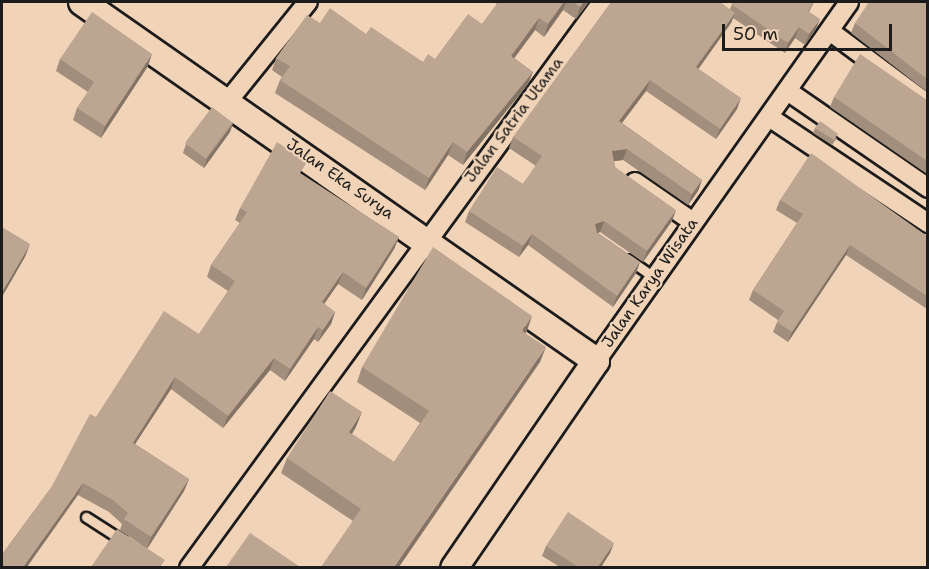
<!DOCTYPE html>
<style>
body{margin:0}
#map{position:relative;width:929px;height:569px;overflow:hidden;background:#f1d3b7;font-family:"Shantell Sans",sans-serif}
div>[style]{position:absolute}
.roads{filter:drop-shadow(2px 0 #1c1c1c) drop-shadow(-2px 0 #1c1c1c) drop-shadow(0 2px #1c1c1c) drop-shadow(0 -2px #1c1c1c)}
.lane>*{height:9px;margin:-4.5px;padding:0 4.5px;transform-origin:4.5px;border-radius:4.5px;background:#f1d3b7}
.street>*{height:18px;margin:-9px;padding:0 9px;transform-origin:9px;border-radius:9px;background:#f1d3b7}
.secondary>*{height:26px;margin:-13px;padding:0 13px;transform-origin:13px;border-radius:13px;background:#f1d3b7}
.wall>*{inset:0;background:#a28e7d}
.shaded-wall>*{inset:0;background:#847466}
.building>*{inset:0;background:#bca591;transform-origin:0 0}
span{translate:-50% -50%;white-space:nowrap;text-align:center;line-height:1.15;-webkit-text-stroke:4.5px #f1d3b7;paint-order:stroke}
.street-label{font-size:16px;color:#1c1c1c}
.frame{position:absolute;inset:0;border:3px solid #1c1c1c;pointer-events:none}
.scale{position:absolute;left:722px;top:24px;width:170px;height:27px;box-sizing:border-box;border:3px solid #1c1c1c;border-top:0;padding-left:8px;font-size:18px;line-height:21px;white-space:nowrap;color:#1c1c1c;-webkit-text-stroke:4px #f1d3b7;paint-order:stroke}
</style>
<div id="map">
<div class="roads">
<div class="lane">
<div style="left:628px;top:259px;width:33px;rotate:35deg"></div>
<div style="left:86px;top:517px;width:43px;rotate:32.6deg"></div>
</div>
<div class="street">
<div style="left:831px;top:32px;width:121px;rotate:36.6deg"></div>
<div style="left:789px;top:92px;width:169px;rotate:34.6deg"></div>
<div style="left:228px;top:101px;width:127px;rotate:-51.1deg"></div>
<div style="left:769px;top:117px;width:191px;rotate:33.7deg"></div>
<div style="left:635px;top:182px;width:70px;rotate:34.6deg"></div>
<div style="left:596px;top:361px;width:439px;rotate:-54.8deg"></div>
<div style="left:189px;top:568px;width:701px;rotate:-53.88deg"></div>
</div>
<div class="secondary">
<div style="left:82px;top:2px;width:627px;rotate:34.93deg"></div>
<div style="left:596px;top:361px;width:251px;rotate:124.4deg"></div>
</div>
</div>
<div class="wall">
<div style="clip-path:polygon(494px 2px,589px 2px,576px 19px,563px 10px,544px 37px,535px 30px,514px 58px,533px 72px,528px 84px,463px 165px,448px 155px,425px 190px,275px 93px,280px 80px,282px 77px,272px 70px,276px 58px,320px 23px,366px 34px,423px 62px,435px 59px,482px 24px,497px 4px)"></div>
<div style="clip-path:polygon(733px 2px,814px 2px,809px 12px,816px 29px,805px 45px,795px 38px,785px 53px,733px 18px,731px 23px,698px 69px,737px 109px,716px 139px,646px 91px,622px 123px,702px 180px,698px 191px,688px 205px,623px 160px,614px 161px,615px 167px,672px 221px,643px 262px,600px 232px,598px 233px,640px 262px,636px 273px,613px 307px,528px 245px,519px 257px,465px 222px,469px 211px,523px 184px,536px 166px,509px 148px,513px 137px,730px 9px)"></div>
<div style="clip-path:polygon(927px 2px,927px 92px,851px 33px,855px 23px)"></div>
<div style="clip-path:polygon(60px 59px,148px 66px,101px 138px,73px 120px,77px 108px,88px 92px,56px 71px)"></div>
<div style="clip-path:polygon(834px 97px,927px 100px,927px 174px,830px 107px)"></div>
<div style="clip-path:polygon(233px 123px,230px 132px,204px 168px,183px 153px,186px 144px)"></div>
<div style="clip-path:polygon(815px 128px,837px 138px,832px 145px,813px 133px)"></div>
<div style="clip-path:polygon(302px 175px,399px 237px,394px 249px,362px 300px,338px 284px,324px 304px,335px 312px,331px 324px,318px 342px,314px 339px,285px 381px,270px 370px,223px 428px,171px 389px,135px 444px,189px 479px,184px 491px,147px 549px,120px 530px,122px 524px,109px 512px,78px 495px,52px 486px,96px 417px,199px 334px,228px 291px,207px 277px,211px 265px,240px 223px,235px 220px,240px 208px)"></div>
<div style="clip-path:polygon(780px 200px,927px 236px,927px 309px,846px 255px,788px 342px,773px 332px,778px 320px,749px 300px,753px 290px,797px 223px,776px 210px)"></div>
<div style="clip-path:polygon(527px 331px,525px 333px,540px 362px,353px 521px,281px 473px,287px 458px,356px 427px,352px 434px,394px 462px,420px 423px,357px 382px,362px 367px)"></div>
<div style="clip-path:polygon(546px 546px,610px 553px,601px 567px,560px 567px,542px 556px)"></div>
</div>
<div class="shaded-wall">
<div style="clip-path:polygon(564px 2px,566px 2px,563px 10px,544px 37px,548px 24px)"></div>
<div style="clip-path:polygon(584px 2px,589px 2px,576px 19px,580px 7px)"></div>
<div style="clip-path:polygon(735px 13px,731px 23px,692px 78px,696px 67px)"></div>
<div style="clip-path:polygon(539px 18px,535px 30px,507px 68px,511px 56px)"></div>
<div style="clip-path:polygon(820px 19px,816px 29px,805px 45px,809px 34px)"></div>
<div style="clip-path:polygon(799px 27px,795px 38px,785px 53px,788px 43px)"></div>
<div style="clip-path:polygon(152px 54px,148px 66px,101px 138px,105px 126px)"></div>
<div style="clip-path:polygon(533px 72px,528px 84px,463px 165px,467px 152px)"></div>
<div style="clip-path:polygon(650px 80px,646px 91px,615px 132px,619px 121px)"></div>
<div style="clip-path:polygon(741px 98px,737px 109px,716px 139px,720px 129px)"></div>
<div style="clip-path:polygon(233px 123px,230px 132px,204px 168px,207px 159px)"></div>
<div style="clip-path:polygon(453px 142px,448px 155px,425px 190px,429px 178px)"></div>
<div style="clip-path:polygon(627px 149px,623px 160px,608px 162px,612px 151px)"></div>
<div style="clip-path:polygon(702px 180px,698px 191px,688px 205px,692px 194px)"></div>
<div style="clip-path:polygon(676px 210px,672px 221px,643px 262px,647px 251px)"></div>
<div style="clip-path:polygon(604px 221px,600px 232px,591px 235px,595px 224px)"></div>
<div style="clip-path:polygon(532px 234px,528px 245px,519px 257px,523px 246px)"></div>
<div style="clip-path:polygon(399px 237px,394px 249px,362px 300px,366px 288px)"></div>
<div style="clip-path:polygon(30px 244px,25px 257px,2px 297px,2px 292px)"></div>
<div style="clip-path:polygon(850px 245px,846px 255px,788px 342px,792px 332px)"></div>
<div style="clip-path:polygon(640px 262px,636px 273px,613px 307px,617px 296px)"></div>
<div style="clip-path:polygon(343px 272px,338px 284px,317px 314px,322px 302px)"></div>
<div style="clip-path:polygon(335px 312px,331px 324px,318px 342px,323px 330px)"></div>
<div style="clip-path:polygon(532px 316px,527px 331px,517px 346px,522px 331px)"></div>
<div style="clip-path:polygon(318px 327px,314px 339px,285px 381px,290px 369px)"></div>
<div style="clip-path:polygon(546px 347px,540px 362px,399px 567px,394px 567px)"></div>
<div style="clip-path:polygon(274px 358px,270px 370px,223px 428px,228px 416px)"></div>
<div style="clip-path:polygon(175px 377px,171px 389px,128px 455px,133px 443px)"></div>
<div style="clip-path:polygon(362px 412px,356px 427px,343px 447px,349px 432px)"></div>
<div style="clip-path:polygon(189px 479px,184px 491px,147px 549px,151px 537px)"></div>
<div style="clip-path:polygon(83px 483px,78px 495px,27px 567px,23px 567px)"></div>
<div style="clip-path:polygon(614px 543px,610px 553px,601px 567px,598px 567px)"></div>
</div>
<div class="building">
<div style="clip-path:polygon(499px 2px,564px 2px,548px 24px,539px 18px,511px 56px,533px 72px,467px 152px,453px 142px,429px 178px,280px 80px,290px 66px,276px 58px,307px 15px,320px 23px,330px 8px,366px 34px,371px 27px,423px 62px,428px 54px,435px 59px,468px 14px,482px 24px)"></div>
<div style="clip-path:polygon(573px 2px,584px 2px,580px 7px)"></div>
<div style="clip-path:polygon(611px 2px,720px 2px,735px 13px,696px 67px,741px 98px,720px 129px,650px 80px,619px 121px,702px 180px,692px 194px,627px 149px,612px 151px,615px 167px,676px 210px,647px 251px,604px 221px,595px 224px,597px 233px,640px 262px,617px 296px,532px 234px,523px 246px,469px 211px,497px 167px,523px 184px,542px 156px,513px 137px)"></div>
<div style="clip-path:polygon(733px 2px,813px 2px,808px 11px,820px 19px,809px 34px,799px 27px,788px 43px,731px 4px)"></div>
<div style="clip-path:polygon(869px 2px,927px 2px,927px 79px,855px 23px)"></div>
<div style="clip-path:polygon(92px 12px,152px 54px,105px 126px,77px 108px,94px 82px,60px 59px)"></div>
<div style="clip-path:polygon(860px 54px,927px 100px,927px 161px,834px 97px)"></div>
<div style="left:212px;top:107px;width:26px;height:45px;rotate:37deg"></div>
<div style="clip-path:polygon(820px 121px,838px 134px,834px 140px,815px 128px)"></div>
<div style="clip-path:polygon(277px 142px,307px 162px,300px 173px,399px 237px,366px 288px,343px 272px,322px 302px,335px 312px,323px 330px,318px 327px,290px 369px,274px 358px,228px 416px,175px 377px,133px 443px,189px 479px,151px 537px,124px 519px,128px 513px,113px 500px,83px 483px,23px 567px,2px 567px,2px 554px,52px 486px,90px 414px,96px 417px,164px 311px,199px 334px,235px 281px,211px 265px,247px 212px,240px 208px)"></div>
<div style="clip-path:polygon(811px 153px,927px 236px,927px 296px,850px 245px,792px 332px,777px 322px,784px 311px,753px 290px,803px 214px,780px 200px)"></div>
<div style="clip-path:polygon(2px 227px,30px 244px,2px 292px)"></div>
<div style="clip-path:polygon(433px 247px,532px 316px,522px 331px,546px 347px,394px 567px,321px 567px,361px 509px,287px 458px,330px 391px,362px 412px,349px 432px,394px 462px,429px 411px,362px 367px)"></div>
<div style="clip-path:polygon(568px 512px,614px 543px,598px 567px,578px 567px,546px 546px)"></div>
<div style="clip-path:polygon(117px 529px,165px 560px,160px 567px,91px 567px)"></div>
<div style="clip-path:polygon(250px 533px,300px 567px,226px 567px)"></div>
</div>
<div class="street-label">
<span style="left:514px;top:120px;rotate:-53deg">Jalan Satria Utama</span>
<span style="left:340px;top:179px;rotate:35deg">Jalan Eka Surya</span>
<span style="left:650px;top:283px;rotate:-55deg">Jalan Karya Wisata</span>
</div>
<div class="frame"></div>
<div class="scale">50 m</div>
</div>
